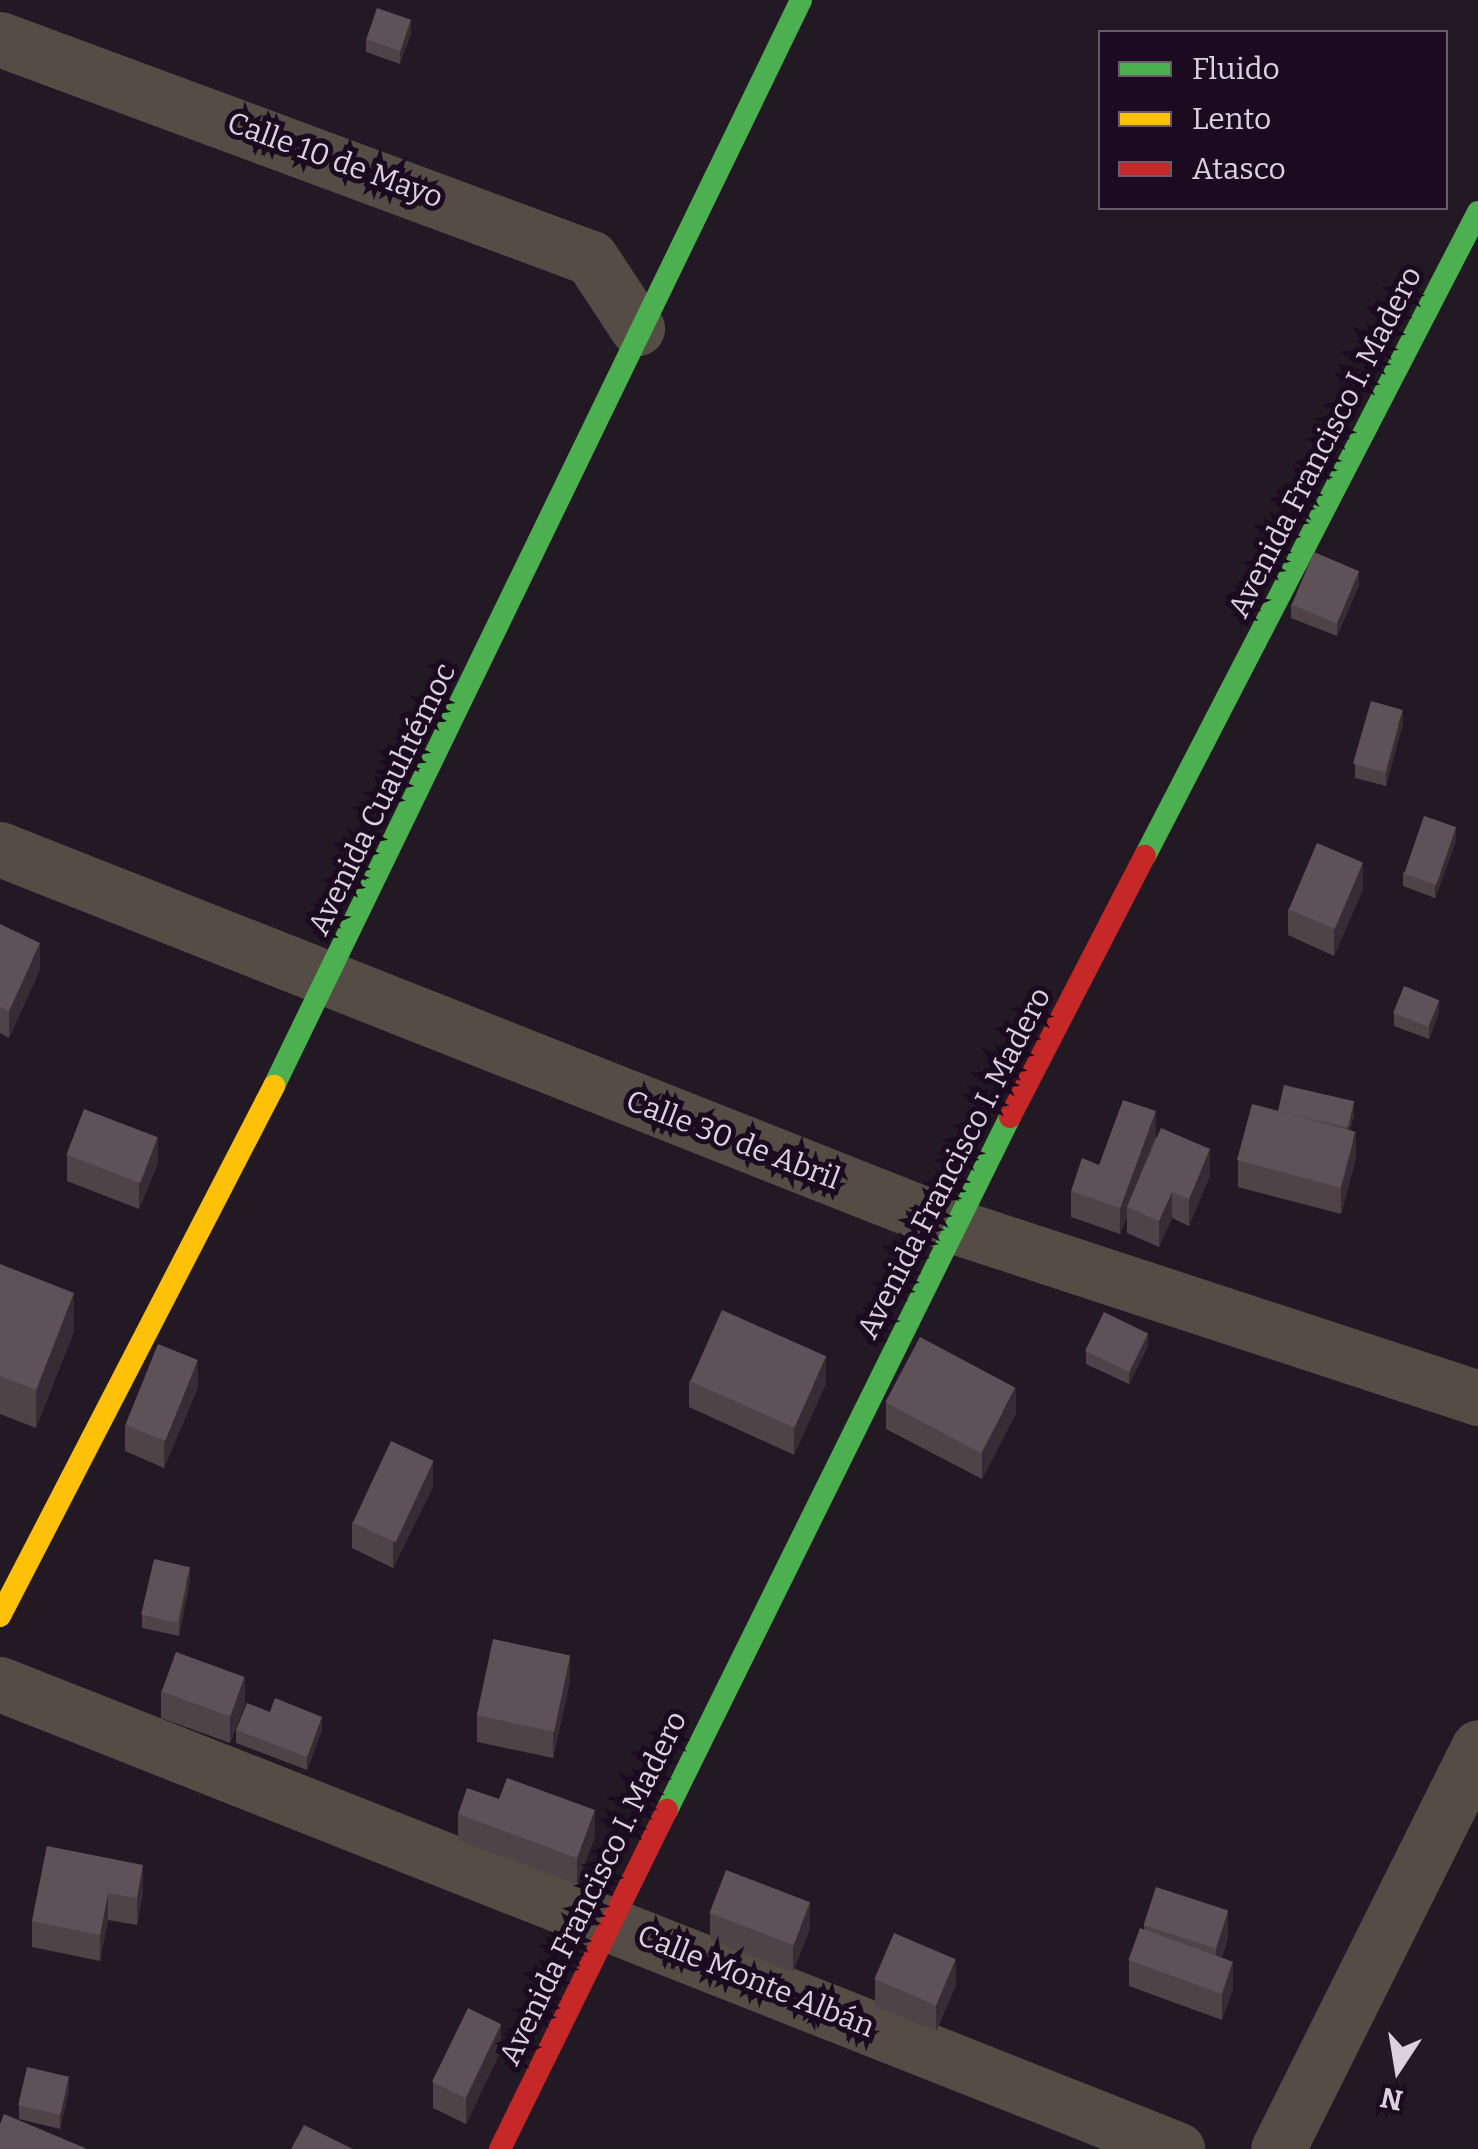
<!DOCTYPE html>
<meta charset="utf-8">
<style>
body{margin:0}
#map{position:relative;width:1478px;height:2149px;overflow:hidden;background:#221925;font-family:Bitter,serif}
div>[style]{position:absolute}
.street>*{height:55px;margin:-27.5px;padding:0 27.5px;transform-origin:27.5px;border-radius:27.5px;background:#564c46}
.fast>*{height:22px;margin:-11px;padding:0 11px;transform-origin:11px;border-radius:11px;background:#4caf50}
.slow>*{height:22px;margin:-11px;padding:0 11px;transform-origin:11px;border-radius:11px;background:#ffc107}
.jam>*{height:22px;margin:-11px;padding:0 11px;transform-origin:11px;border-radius:11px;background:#c62828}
.wall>*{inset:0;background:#4f4347}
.shaded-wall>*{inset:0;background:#362c33}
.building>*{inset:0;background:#5e5258;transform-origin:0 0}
span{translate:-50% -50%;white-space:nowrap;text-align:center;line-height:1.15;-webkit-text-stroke:10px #1c0b20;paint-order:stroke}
.street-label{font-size:30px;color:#ddd1e0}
.legend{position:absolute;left:1098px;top:30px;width:350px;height:180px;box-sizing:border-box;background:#1c0b20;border:2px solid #695a6d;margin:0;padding:12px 18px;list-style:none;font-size:30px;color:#ddd1e0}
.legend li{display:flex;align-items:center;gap:20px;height:50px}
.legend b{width:50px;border:2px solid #695a6d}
.north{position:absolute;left:1348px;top:2019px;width:100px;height:100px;-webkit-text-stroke:8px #1c0b20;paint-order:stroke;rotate:192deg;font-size:28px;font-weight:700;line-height:40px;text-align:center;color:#ddd1e0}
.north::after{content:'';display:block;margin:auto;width:35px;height:45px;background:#ddd1e0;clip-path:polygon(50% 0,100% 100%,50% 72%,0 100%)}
</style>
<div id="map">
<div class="street">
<div style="left:0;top:39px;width:630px;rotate:20.33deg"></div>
<div style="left:591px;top:258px;width:84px;rotate:56.7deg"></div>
<div style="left:0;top:849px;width:1026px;rotate:21.56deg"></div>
<div style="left:954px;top:1226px;width:552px;rotate:18.17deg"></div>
<div style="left:0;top:1684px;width:1266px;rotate:21.56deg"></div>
<div style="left:1278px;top:2149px;width:449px;rotate:-63.5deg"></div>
</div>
<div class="fast">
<div style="left:1145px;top:856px;width:725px;rotate:-62.66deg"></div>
<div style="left:274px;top:1086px;width:1207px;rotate:-64.11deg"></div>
<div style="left:667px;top:1810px;width:773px;rotate:-63.67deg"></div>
</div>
<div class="slow">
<div style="left:0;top:1616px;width:597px;rotate:-62.66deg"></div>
</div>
<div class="jam">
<div style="left:1010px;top:1117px;width:294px;rotate:-62.7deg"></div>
<div style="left:500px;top:2149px;width:378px;rotate:-63.8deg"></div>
</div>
<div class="wall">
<div style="clip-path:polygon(411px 33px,400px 64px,366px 52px,366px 39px)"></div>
<div style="clip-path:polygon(1359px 585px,1337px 636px,1291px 618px,1291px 604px)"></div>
<div style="clip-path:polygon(1403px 723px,1386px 786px,1355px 778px,1355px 764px)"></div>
<div style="clip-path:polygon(1456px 841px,1435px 898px,1403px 886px,1403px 873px)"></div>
<div style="clip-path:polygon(1363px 889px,1334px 956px,1288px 935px,1288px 909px)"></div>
<div style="clip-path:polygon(0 924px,40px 969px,9px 1038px,0 1033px)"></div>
<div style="clip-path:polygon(1394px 1013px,1439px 1013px,1429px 1039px,1394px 1026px)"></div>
<div style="clip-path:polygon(1278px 1111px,1354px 1115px,1350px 1130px,1356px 1158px,1341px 1214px,1238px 1187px,1238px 1160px)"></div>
<div style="clip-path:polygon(1156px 1137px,1210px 1175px,1189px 1226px,1172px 1218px,1159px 1247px,1127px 1233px,1127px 1216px,1120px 1234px,1071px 1217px,1071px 1191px,1099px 1165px)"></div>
<div style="clip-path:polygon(67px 1155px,158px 1163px,139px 1209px,67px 1181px)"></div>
<div style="clip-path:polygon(0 1264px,74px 1331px,36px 1428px,0 1414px)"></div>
<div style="clip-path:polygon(1148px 1346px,1129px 1384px,1086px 1364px,1086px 1351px)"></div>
<div style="clip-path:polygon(689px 1381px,826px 1383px,794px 1455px,689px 1407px)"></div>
<div style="clip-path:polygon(198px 1387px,164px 1468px,125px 1451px,125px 1425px)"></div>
<div style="clip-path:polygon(886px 1403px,1016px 1413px,982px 1479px,886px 1429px)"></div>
<div style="clip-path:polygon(433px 1487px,393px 1568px,352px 1548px,352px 1522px)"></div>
<div style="clip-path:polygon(190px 1581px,179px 1636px,142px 1628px,142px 1615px)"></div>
<div style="clip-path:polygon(570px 1681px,553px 1758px,477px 1742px,477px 1715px)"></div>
<div style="clip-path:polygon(161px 1691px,245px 1704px,230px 1743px,161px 1718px)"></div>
<div style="clip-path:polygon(236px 1730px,322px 1730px,307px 1770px,236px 1743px)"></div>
<div style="clip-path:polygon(458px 1814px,595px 1836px,577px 1884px,458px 1840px)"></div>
<div style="clip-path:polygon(47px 1846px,143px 1892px,137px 1925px,108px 1920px,100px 1961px,32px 1947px,32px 1921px)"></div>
<div style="clip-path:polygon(710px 1913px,810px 1928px,793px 1972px,710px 1940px)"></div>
<div style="clip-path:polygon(1144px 1925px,1228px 1937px,1222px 1957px,1233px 1988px,1222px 2020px,1129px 1986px,1129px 1960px,1144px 1929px)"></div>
<div style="clip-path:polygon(875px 1979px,956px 1985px,936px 2031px,875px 2006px)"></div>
<div style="clip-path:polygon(501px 2050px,466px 2124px,433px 2108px,433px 2082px)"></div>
<div style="clip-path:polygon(69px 2090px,60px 2129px,19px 2119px,19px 2105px)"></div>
</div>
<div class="shaded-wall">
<div style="clip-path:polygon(411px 20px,411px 33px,400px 64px,400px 51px)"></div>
<div style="clip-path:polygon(1359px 571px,1359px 585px,1337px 636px,1337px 623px)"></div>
<div style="clip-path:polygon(1403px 710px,1403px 723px,1386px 786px,1386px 773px)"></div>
<div style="clip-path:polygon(1456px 827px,1456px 841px,1435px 898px,1435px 885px)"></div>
<div style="clip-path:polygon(1363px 863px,1363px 889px,1334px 956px,1334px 929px)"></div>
<div style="clip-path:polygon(40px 943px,40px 969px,9px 1038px,9px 1011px)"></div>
<div style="clip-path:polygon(1439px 1000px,1439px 1013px,1429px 1039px,1429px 1025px)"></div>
<div style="clip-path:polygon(1354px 1101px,1354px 1115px,1347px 1142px,1347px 1128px)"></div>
<div style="clip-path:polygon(1156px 1111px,1156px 1137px,1127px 1207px,1127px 1216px,1120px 1234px,1120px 1208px)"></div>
<div style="clip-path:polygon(1356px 1131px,1356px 1158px,1341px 1214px,1341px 1188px)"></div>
<div style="clip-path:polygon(158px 1137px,158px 1163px,139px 1209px,139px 1183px)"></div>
<div style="clip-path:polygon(1210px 1149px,1210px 1175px,1189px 1226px,1189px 1199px)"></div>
<div style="clip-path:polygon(1172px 1192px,1172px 1218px,1159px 1247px,1159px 1221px)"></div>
<div style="clip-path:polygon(74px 1293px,74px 1331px,36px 1428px,36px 1390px)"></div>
<div style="clip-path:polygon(1148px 1333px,1148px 1346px,1129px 1384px,1129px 1371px)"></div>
<div style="clip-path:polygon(826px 1357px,826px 1383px,794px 1455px,794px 1428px)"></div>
<div style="clip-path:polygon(198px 1360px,198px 1387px,164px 1468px,164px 1441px)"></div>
<div style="clip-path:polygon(1016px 1387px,1016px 1413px,982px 1479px,982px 1453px)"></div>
<div style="clip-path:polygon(433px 1461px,433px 1487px,393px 1568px,393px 1541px)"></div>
<div style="clip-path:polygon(190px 1567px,190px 1581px,179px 1636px,179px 1623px)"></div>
<div style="clip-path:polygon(570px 1655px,570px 1681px,553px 1758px,553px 1732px)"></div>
<div style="clip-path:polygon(245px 1677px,245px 1704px,230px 1743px,230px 1716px)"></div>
<div style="clip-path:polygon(322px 1717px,322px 1730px,307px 1770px,307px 1757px)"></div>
<div style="clip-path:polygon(595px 1810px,595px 1836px,577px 1884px,577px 1858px)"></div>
<div style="clip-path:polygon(143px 1865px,143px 1892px,137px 1925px,137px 1898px)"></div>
<div style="clip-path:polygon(108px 1893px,108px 1920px,100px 1961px,100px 1935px)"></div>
<div style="clip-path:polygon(810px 1902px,810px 1928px,793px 1972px,793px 1946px)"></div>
<div style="clip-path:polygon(1228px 1910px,1228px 1937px,1216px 1974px,1216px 1948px)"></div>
<div style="clip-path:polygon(956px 1959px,956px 1985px,936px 2031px,936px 2004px)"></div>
<div style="clip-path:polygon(1233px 1962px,1233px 1988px,1222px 2020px,1222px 1994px)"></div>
<div style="clip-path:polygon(501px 2024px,501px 2050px,466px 2124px,466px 2098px)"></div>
<div style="clip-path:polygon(69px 2077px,69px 2090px,60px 2129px,60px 2116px)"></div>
</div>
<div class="building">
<div style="left:377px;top:8px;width:36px;height:33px;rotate:19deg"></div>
<div style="left:1314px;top:552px;width:49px;height:57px;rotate:23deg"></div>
<div style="left:1371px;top:701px;width:33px;height:65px;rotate:16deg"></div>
<div style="left:1424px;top:816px;width:34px;height:61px;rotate:19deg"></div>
<div style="left:1317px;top:843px;width:50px;height:72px;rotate:23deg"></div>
<div style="clip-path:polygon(0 924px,40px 943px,9px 1011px,0 1007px)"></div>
<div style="left:1404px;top:986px;width:38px;height:29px;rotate:22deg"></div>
<div style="left:1284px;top:1085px;width:72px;height:27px;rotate:13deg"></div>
<div style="clip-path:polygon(1123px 1100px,1156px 1111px,1120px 1208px,1071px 1191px,1082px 1158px,1099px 1165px)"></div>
<div style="left:1252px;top:1104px;width:107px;height:58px;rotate:15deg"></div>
<div style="left:84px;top:1109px;width:79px;height:49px;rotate:21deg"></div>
<div style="clip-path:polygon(1161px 1128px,1210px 1149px,1189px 1199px,1172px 1192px,1159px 1221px,1127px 1207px)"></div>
<div style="clip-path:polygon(0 1264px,74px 1293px,36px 1390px,0 1376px)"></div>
<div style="left:722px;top:1310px;width:114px;height:78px;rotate:24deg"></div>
<div style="left:1104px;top:1312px;width:49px;height:43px;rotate:26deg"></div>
<div style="left:920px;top:1337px;width:108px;height:74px;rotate:28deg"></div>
<div style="left:158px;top:1344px;width:43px;height:87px;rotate:22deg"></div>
<div style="left:391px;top:1441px;width:47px;height:90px;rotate:25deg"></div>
<div style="left:154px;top:1559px;width:37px;height:57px;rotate:13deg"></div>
<div style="left:493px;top:1639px;width:79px;height:78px;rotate:12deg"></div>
<div style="left:176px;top:1652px;width:73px;height:42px;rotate:20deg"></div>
<div style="clip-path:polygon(275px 1698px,322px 1717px,307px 1757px,236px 1730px,247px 1703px,270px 1712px)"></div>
<div style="clip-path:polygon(507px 1778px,595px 1810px,577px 1858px,458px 1814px,467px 1788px,499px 1799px)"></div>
<div style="clip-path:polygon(47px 1846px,143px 1865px,137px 1898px,108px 1893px,100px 1935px,32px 1921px)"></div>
<div style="left:726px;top:1870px;width:90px;height:46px;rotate:21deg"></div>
<div style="left:1156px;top:1887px;width:76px;height:40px;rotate:18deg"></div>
<div style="left:1140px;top:1928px;width:99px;height:34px;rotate:20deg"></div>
<div style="left:894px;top:1933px;width:67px;height:50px;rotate:23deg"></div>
<div style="left:468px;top:2008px;width:37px;height:82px;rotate:26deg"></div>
<div style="left:27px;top:2067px;width:43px;height:39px;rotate:13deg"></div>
<div style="clip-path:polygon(4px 2114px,85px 2148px,85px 2149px,0 2149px,0 2124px)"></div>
<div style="clip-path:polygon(304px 2125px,353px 2149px,291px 2149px)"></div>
</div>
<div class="street-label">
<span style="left:335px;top:160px;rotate:20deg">Calle 10 de Mayo</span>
<span style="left:1325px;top:442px;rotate:-63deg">Avenida Francisco I. Madero</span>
<span style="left:382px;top:799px;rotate:-64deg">Avenida Cuauhtémoc</span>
<span style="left:733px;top:1140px;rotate:21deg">Calle 30 de Abril</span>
<span style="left:954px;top:1163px;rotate:-63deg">Avenida Francisco I. Madero</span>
<span style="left:593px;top:1888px;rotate:-64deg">Avenida Francisco I. Madero</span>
<span style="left:756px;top:1981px;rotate:22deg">Calle Monte Albán</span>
</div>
<ul class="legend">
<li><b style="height:12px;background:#4caf50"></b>Fluido</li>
<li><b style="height:12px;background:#ffc107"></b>Lento</li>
<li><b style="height:12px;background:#c62828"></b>Atasco</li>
</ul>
<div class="north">N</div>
</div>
